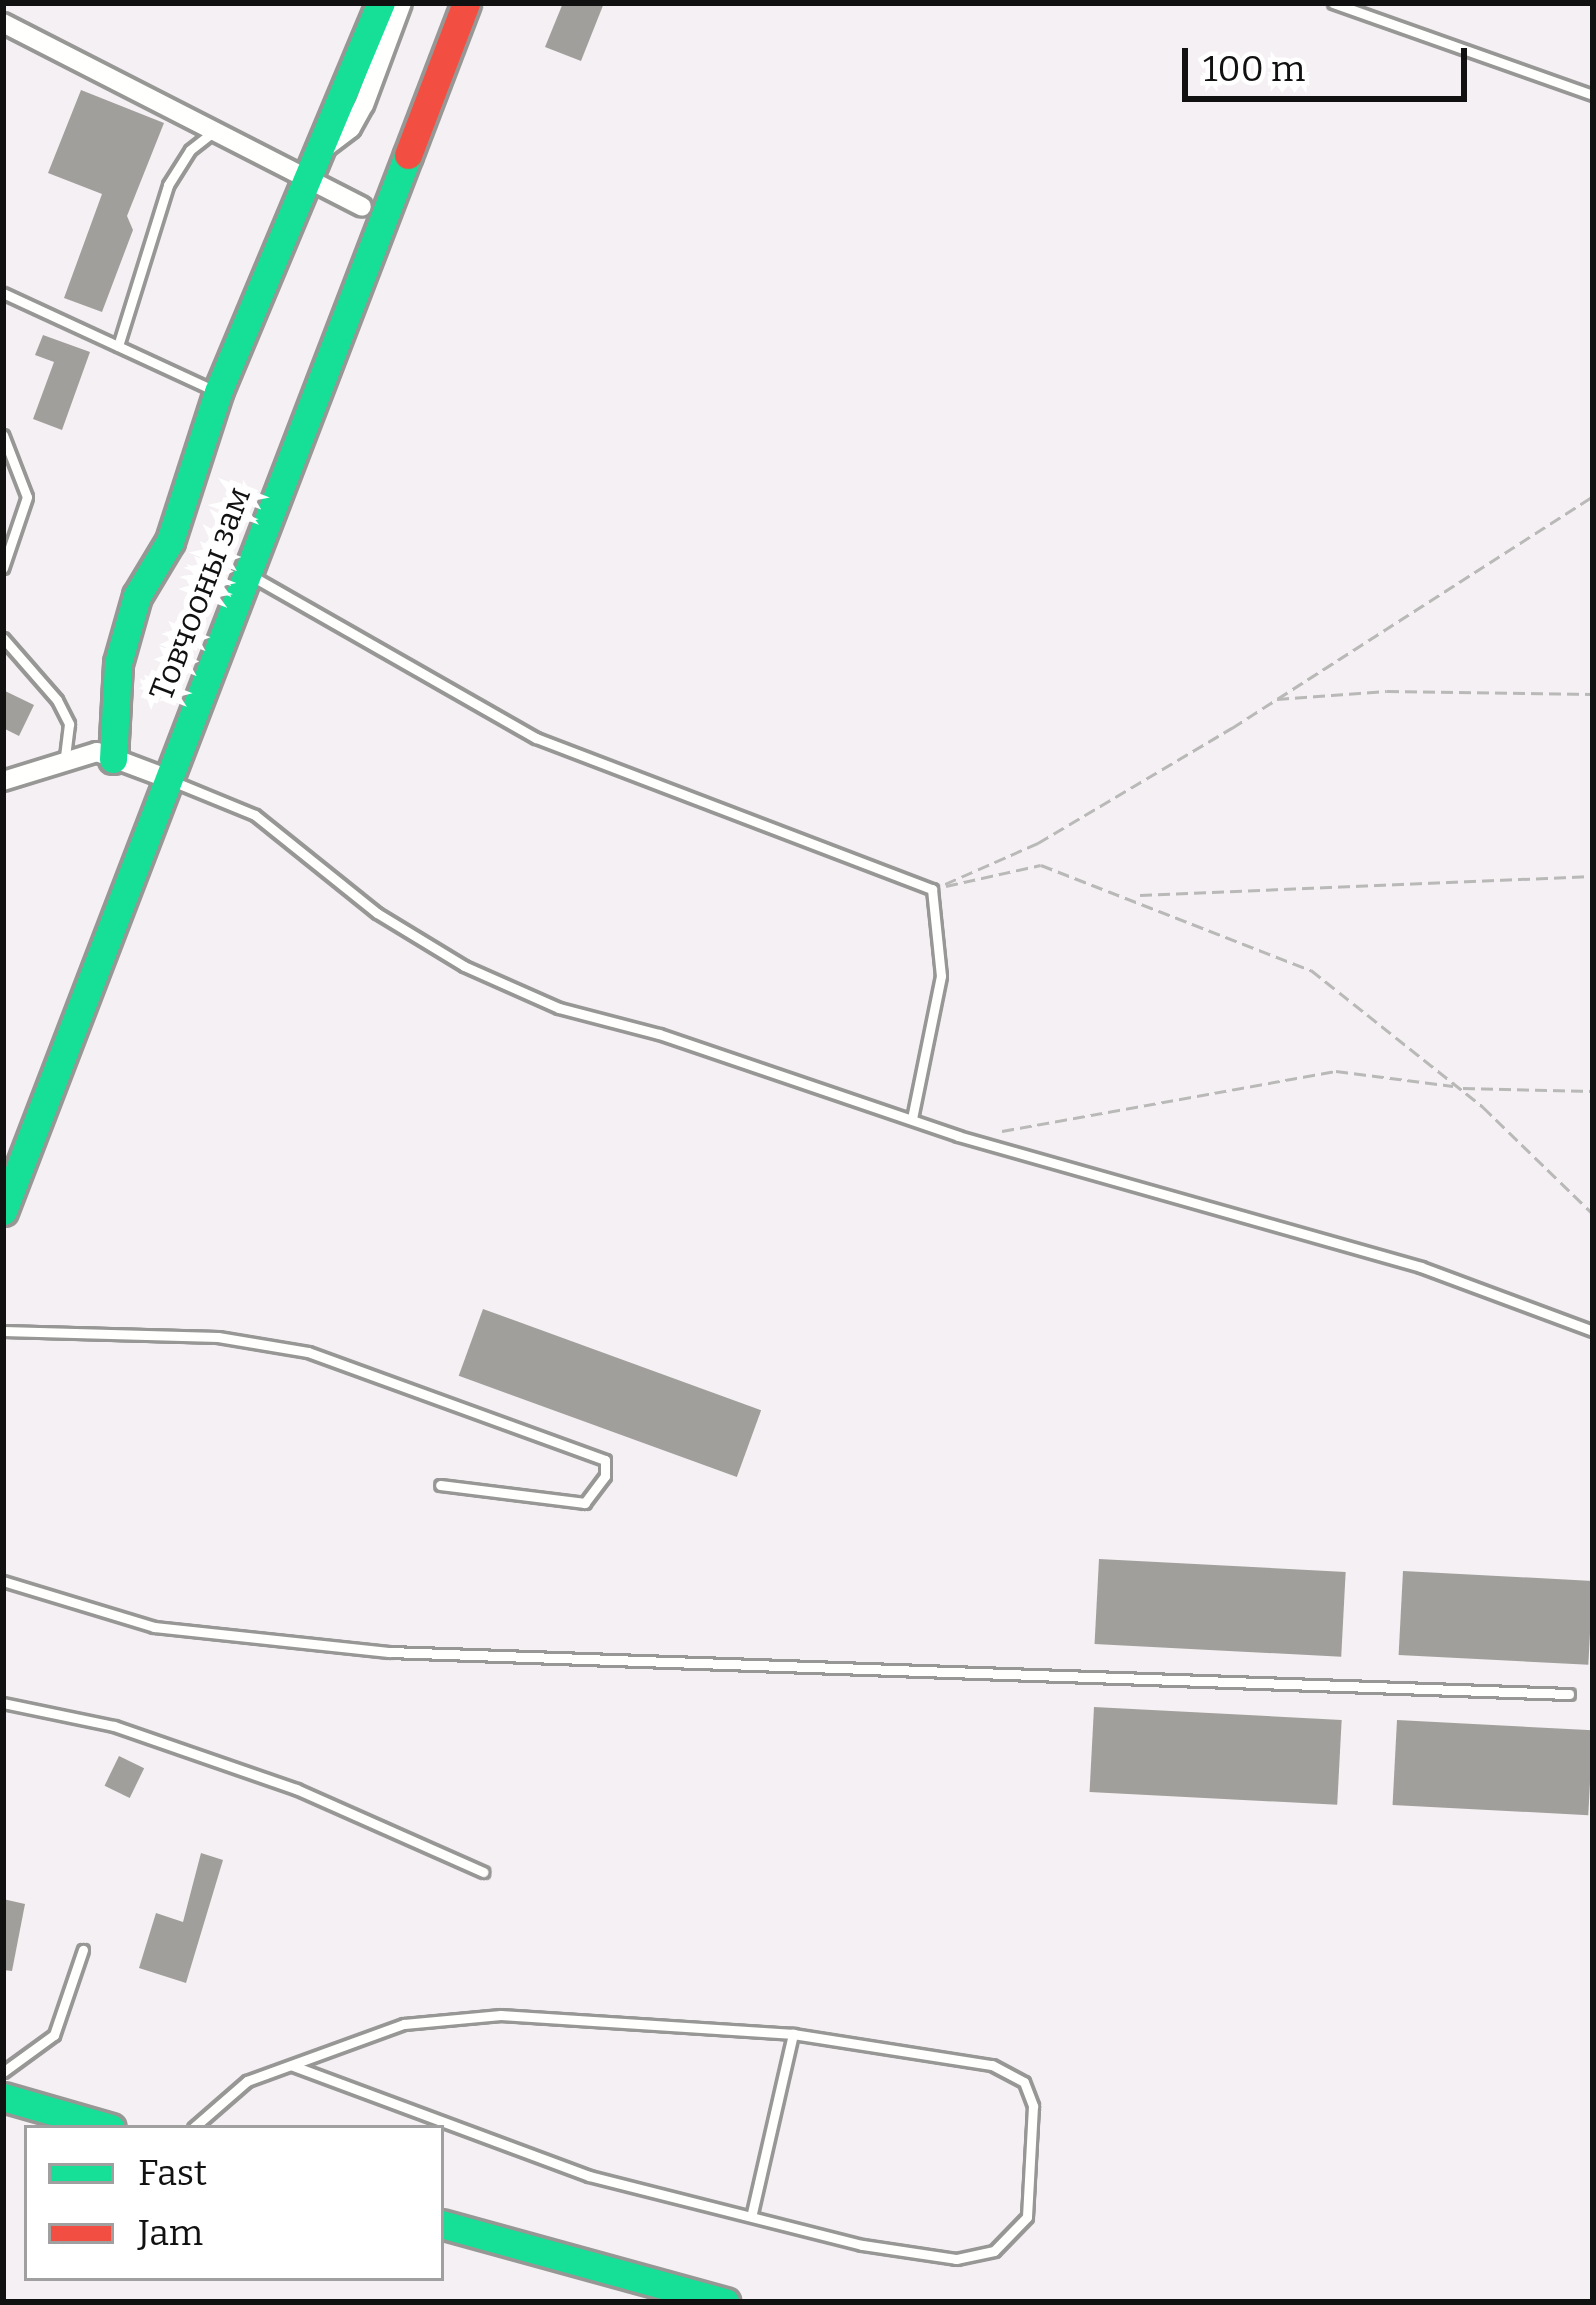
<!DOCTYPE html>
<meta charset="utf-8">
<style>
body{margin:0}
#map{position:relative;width:1596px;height:2305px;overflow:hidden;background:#fdfcf7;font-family:Bitter,serif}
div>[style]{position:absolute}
.industrial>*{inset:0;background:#f5f0f3}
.building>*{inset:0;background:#a19f9c;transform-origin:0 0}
.path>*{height:3px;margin-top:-1.5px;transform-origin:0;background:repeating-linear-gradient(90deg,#b9b9b8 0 12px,transparent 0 18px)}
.roads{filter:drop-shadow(3px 0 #979795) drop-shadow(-3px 0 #979795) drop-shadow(0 3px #979795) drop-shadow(0 -3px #979795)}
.lane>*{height:9px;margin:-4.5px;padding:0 4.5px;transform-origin:4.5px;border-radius:4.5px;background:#fffffe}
.street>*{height:18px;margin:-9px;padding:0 9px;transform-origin:9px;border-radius:9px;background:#fffffe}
.fast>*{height:27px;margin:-13.5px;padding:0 13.5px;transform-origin:13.5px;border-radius:13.5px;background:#16e098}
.jam>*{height:27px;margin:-13.5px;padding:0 13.5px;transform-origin:13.5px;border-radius:13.5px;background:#f24e42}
span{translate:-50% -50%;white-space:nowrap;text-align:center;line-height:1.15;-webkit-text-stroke:12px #fff;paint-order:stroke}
.street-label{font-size:33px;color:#111}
.frame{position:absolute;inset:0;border:6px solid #111;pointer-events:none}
.legend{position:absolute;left:24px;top:2125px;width:420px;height:156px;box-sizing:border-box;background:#fff;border:3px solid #a0a0a0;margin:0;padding:15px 21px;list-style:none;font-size:36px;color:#111}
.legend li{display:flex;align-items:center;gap:24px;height:60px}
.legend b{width:60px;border:3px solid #a0a0a0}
.scale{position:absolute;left:1182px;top:48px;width:285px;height:54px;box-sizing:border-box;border:6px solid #111;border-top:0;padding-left:15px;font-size:36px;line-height:42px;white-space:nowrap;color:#111;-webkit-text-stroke:9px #fff;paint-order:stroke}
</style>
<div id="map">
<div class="industrial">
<div style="clip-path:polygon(evenodd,3px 3px,1593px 3px,1593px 2302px,3px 2302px,3px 3px,27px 2128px,441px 2128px,441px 2278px,27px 2278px,27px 2128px)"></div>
</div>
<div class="building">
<div style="clip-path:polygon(563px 3px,604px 3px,581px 61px,545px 47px)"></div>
<div style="clip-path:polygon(81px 90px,164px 123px,127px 216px,133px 230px,102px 312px,64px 298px,102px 194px,48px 173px)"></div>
<div style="clip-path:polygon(43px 335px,90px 352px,62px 430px,33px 419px,54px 362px,35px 355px)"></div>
<div style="clip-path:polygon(3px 690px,34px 705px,19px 736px,3px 728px)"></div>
<div style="left:483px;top:1309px;width:296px;height:71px;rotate:20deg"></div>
<div style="left:1099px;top:1559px;width:247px;height:85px;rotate:3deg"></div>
<div style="left:1403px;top:1571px;width:190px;height:84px;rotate:3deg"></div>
<div style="left:1094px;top:1707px;width:248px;height:85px;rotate:3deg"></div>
<div style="left:1397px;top:1720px;width:196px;height:85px;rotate:3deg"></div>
<div style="left:119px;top:1756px;width:28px;height:33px;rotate:26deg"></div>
<div style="clip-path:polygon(201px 1853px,223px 1860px,186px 1983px,139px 1968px,156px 1913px,183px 1922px)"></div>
<div style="clip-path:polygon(3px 1899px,25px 1904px,12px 1971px,3px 1970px)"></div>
</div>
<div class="path">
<div style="left:1277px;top:699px;width:110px;rotate:-4.2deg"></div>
<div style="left:1387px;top:691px;width:206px;rotate:0.8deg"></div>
<div style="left:945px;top:884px;width:102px;rotate:-23.8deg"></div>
<div style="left:1038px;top:843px;width:226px;rotate:-30.7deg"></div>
<div style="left:1232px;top:728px;width:429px;rotate:-32.7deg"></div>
<div style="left:946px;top:886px;width:97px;rotate:-12.5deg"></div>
<div style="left:1041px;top:865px;width:290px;rotate:21.3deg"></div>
<div style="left:1311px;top:970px;width:220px;rotate:38.5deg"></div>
<div style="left:1483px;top:1107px;width:153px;rotate:44.2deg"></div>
<div style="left:1140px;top:895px;width:453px;rotate:-2.4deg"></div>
<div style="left:1463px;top:1088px;width:130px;rotate:1.3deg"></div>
<div style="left:1002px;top:1131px;width:339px;rotate:-10.2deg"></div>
<div style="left:1336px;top:1071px;width:118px;rotate:7.3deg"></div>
</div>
<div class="roads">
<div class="lane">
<div style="left:1333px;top:3px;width:276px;rotate:19.5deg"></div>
<div style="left:3px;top:293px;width:231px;rotate:24.8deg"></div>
<div style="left:118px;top:346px;width:169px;rotate:-72.7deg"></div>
<div style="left:168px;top:185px;width:41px;rotate:-57.8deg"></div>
<div style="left:190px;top:150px;width:28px;rotate:-38deg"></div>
<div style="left:3px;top:435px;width:66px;rotate:68.8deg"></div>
<div style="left:27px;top:497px;width:75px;rotate:108.7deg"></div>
<div style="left:257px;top:579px;width:321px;rotate:29.7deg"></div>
<div style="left:536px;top:738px;width:424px;rotate:20.9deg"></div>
<div style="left:932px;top:889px;width:87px;rotate:84.1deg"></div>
<div style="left:941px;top:976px;width:146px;rotate:101.5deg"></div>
<div style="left:3px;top:638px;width:82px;rotate:48.9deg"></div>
<div style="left:57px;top:700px;width:27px;rotate:63deg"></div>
<div style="left:69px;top:724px;width:33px;rotate:97deg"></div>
<div style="left:177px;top:783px;width:84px;rotate:22.3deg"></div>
<div style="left:255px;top:815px;width:156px;rotate:38.8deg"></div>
<div style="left:377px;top:913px;width:102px;rotate:31.3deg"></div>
<div style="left:464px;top:966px;width:104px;rotate:23.9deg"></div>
<div style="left:559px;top:1008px;width:103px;rotate:14.6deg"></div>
<div style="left:659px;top:1034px;width:316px;rotate:18.8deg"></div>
<div style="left:958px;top:1136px;width:481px;rotate:15.8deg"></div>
<div style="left:1421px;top:1267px;width:184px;rotate:20.4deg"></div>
<div style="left:3px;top:1331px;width:215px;rotate:1.6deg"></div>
<div style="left:218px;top:1337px;width:91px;rotate:9.5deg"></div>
<div style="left:308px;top:1352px;width:316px;rotate:20deg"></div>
<div style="left:605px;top:1460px;width:16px;rotate:90deg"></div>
<div style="left:605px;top:1476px;width:34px;rotate:127deg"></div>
<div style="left:585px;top:1503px;width:146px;rotate:-172.9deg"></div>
<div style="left:3px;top:1581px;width:158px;rotate:16.9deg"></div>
<div style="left:154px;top:1627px;width:236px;rotate:6.1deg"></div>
<div style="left:389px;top:1652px;width:1181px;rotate:2.04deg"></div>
<div style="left:3px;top:1703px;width:113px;rotate:11.7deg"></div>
<div style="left:114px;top:1726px;width:193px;rotate:19.1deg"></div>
<div style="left:296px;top:1789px;width:205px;rotate:23.9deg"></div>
<div style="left:3px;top:2072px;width:63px;rotate:-36deg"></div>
<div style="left:54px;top:2035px;width:90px;rotate:-71.2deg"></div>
<div style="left:193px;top:2128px;width:72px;rotate:-41deg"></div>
<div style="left:247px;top:2081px;width:167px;rotate:-20deg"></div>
<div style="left:404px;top:2024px;width:97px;rotate:-5.3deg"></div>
<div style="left:501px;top:2015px;width:293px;rotate:3.7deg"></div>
<div style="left:793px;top:2034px;width:201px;rotate:8.9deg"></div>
<div style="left:992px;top:2065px;width:36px;rotate:28deg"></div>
<div style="left:1024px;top:2082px;width:26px;rotate:69deg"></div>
<div style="left:1033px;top:2106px;width:111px;rotate:93.1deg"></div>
<div style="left:1027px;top:2217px;width:47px;rotate:134.1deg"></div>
<div style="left:994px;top:2251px;width:39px;rotate:168deg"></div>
<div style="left:956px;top:2259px;width:95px;rotate:-171.5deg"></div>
<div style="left:862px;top:2245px;width:282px;rotate:-165.8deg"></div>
<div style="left:589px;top:2176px;width:316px;rotate:-159.6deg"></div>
<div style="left:752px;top:2213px;width:184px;rotate:-77.1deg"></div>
</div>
<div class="street">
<div style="left:3px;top:23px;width:403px;rotate:27.1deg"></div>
<div style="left:322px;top:150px;width:36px;rotate:-37deg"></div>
<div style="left:351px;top:128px;width:26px;rotate:-61deg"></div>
<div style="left:364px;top:105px;width:109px;rotate:-69.6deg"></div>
<div style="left:3px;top:781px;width:98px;rotate:-17.1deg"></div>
<div style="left:97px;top:752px;width:77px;rotate:20.6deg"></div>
</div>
<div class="fast">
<div style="left:113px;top:759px;width:96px;rotate:-87deg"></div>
<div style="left:118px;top:663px;width:70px;rotate:-74.2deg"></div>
<div style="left:137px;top:596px;width:64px;rotate:-59deg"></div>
<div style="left:170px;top:541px;width:157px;rotate:-72.1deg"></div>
<div style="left:218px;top:392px;width:422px;rotate:-67.3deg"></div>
<div style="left:3px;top:1211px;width:1131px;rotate:-69.02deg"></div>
<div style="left:3px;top:2097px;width:112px;rotate:16deg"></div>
<div style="left:441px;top:2224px;width:295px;rotate:15.4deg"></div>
</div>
<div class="jam">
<div style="left:408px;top:155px;width:163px;rotate:-69.1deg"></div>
</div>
</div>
<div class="street-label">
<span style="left:201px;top:594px;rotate:-69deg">Товчооны зам</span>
</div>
<div class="frame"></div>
<ul class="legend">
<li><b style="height:15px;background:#16e098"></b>Fast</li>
<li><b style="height:15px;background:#f24e42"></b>Jam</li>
</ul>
<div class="scale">100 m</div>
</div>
